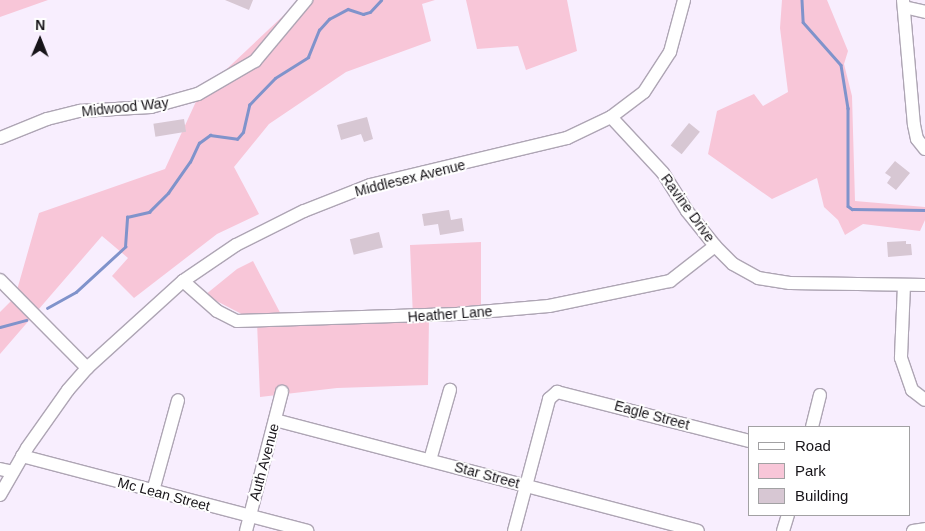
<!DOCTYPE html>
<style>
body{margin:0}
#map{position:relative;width:925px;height:531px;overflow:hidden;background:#f8eefe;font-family:Helvetica,sans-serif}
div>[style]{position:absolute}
.green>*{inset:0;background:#f8c6d8}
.stream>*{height:2.5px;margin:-1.25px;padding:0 1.25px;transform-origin:1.25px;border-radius:1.25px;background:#8093cb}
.building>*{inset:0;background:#d7c7d3;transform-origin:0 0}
.roads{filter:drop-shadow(1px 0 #aea5b4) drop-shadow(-1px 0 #aea5b4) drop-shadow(0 1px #aea5b4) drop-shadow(0 -1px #aea5b4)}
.minor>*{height:12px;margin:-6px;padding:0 6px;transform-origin:6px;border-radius:6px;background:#fff}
span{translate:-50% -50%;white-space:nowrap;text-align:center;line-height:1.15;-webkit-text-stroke:4px #fff;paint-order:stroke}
.street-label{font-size:14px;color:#171419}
.legend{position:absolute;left:748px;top:426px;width:162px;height:90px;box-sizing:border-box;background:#fff;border:1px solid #a2a1a3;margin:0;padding:6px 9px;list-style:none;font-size:15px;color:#171419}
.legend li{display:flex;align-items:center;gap:10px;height:25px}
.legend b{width:25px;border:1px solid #a2a1a3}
.north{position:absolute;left:15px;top:15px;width:50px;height:50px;-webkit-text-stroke:4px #fff;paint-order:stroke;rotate:1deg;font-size:14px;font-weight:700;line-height:20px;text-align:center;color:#171419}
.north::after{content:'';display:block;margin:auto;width:18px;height:22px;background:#171419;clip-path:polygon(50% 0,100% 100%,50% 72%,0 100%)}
</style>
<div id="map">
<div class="green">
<div style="clip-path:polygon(0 0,48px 0,0 17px)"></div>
<div style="clip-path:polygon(300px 0,435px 0,422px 4px,431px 41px,346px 72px,269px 124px,234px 167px,259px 214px,217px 234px,134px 298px,112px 276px,128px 258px,102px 236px,0 354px,0 312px,15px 297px,39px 213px,165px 169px,199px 95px)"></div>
<div style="clip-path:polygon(466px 0,567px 0,577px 51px,526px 70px,518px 46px,477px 49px)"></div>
<div style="clip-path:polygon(782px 0,827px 0,848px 51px,844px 64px,852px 96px,855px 201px,925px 207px,925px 220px,920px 231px,863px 224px,845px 235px,838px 220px,824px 207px,817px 178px,772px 199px,708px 154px,717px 111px,754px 94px,763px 106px,788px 92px,780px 28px)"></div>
<div style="clip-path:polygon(481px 242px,481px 318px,429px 318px,428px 385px,337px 388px,260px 397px,257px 322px,205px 295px,237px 269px,253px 261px,285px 322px,413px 318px,410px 245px)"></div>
</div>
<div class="stream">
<div style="left:802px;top:0;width:22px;rotate:87deg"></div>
<div style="left:803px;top:22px;width:57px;rotate:48.5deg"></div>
<div style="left:841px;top:65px;width:44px;rotate:80.8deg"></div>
<div style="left:848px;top:108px;width:98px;rotate:90deg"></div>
<div style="left:848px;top:206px;width:5px;rotate:37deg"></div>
<div style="left:852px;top:209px;width:73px;rotate:0.8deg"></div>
<div style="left:47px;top:308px;width:33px;rotate:-29deg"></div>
<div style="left:76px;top:292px;width:67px;rotate:-42.6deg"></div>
<div style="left:125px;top:247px;width:30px;rotate:-86deg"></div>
<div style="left:127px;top:217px;width:23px;rotate:-13deg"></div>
<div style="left:149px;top:212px;width:27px;rotate:-45deg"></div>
<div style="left:168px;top:193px;width:38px;rotate:-55deg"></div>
<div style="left:190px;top:162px;width:21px;rotate:-65deg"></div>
<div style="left:199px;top:143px;width:14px;rotate:-36deg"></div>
<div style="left:210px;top:135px;width:27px;rotate:8deg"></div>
<div style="left:237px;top:139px;width:9px;rotate:-49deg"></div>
<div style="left:243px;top:132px;width:28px;rotate:-77deg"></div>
<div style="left:249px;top:105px;width:37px;rotate:-46deg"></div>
<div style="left:275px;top:78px;width:39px;rotate:-32deg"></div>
<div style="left:308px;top:57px;width:29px;rotate:-68deg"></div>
<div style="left:319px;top:30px;width:15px;rotate:-48deg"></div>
<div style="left:329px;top:19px;width:21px;rotate:-28deg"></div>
<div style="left:348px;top:9px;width:16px;rotate:18deg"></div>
<div style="left:363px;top:14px;width:7px;rotate:-16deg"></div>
<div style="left:370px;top:12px;width:16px;rotate:-47deg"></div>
<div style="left:0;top:327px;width:27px;rotate:-15deg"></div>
</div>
<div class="building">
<div style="clip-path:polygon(225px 0,253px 0,249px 10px)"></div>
<div style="clip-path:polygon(367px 117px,373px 139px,364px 142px,361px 134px,341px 140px,337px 125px)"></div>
<div style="left:184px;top:119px;width:13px;height:31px;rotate:81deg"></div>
<div style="left:689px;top:123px;width:14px;height:29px;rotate:39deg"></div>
<div style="clip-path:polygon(895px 161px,910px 173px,896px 190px,887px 183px,891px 177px,885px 173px)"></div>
<div style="clip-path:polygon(449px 210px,451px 220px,462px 218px,464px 231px,440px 235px,438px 224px,424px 226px,422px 214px)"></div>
<div style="left:379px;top:232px;width:16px;height:30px;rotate:76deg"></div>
<div style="clip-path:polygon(906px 241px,906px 244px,911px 244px,912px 255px,888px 257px,887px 242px)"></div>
</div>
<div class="roads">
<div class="minor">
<div style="left:903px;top:0;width:125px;rotate:85deg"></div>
<div style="left:914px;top:125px;width:14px;rotate:78deg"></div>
<div style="left:917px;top:139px;width:13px;rotate:51deg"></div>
<div style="left:904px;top:7px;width:22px;rotate:13deg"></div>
<div style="left:611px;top:117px;width:76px;rotate:47.1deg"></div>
<div style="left:663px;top:173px;width:45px;rotate:57.7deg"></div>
<div style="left:687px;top:211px;width:45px;rotate:51.3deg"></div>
<div style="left:715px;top:246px;width:25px;rotate:45deg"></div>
<div style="left:733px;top:264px;width:29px;rotate:29deg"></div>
<div style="left:758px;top:278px;width:32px;rotate:9deg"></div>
<div style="left:790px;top:283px;width:135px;rotate:0.8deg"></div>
<div style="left:0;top:138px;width:51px;rotate:-22deg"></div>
<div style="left:47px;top:119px;width:34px;rotate:-14deg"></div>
<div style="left:80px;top:111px;width:71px;rotate:-3.2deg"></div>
<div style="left:151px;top:107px;width:49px;rotate:-15.5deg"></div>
<div style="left:198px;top:94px;width:66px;rotate:-30.1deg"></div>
<div style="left:255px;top:61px;width:80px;rotate:-50.1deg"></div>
<div style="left:0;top:280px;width:124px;rotate:45.3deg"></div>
<div style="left:183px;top:281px;width:45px;rotate:41.4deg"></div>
<div style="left:217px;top:311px;width:22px;rotate:27deg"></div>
<div style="left:237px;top:321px;width:220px;rotate:-1.8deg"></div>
<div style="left:457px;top:314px;width:92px;rotate:-5deg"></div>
<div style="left:549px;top:306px;width:124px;rotate:-11.7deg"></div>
<div style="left:670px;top:281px;width:57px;rotate:-37.9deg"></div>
<div style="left:904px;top:285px;width:73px;rotate:92.4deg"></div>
<div style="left:901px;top:358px;width:34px;rotate:71deg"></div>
<div style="left:912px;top:390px;width:16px;rotate:38deg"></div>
<div style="left:275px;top:420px;width:437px;rotate:14.7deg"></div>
<div style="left:812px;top:427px;width:33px;rotate:-76deg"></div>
<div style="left:22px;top:456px;width:295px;rotate:14.7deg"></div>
<div style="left:430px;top:460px;width:73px;rotate:-74.1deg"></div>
<div style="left:0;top:469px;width:13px;rotate:13deg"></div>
<div style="left:153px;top:491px;width:94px;rotate:-74.6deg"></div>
<div style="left:0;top:495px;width:54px;rotate:-60.1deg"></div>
<div style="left:27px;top:448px;width:71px;rotate:-54.7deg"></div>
<div style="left:68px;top:390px;width:29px;rotate:-49deg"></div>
<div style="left:87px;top:368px;width:130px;rotate:-42.2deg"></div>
<div style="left:183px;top:281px;width:64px;rotate:-34.2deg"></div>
<div style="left:236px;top:245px;width:76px;rotate:-26.6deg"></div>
<div style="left:304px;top:211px;width:71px;rotate:-21.5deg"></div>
<div style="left:370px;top:185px;width:203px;rotate:-13.4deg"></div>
<div style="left:567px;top:138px;width:49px;rotate:-25.5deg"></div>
<div style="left:611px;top:117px;width:41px;rotate:-37.1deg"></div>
<div style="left:644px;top:92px;width:48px;rotate:-57deg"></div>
<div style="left:670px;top:52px;width:54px;rotate:-74.9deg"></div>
<div style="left:246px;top:531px;width:144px;rotate:-75.5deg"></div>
<div style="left:514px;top:531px;width:137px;rotate:-75.1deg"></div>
<div style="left:549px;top:399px;width:11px;rotate:-41deg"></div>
<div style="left:557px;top:392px;width:198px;rotate:14.3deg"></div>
<div style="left:783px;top:531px;width:17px;rotate:-73deg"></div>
<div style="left:913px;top:531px;width:12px;rotate:-9deg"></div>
</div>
</div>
<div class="street-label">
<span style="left:125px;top:107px;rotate:-6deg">Midwood Way</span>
<span style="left:410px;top:178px;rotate:-14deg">Middlesex Avenue</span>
<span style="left:688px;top:208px;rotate:54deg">Ravine Drive</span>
<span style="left:450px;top:314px;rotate:-4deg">Heather Lane</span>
<span style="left:652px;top:415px;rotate:15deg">Eagle Street</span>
<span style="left:264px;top:462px;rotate:-75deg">Auth Avenue</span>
<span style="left:487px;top:475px;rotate:15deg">Star Street</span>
<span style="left:164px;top:494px;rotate:15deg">Mc Lean Street</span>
</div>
<ul class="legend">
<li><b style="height:6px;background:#fff"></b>Road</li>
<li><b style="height:14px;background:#f8c6d8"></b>Park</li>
<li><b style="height:14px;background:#d7c7d3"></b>Building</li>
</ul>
<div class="north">N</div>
</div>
